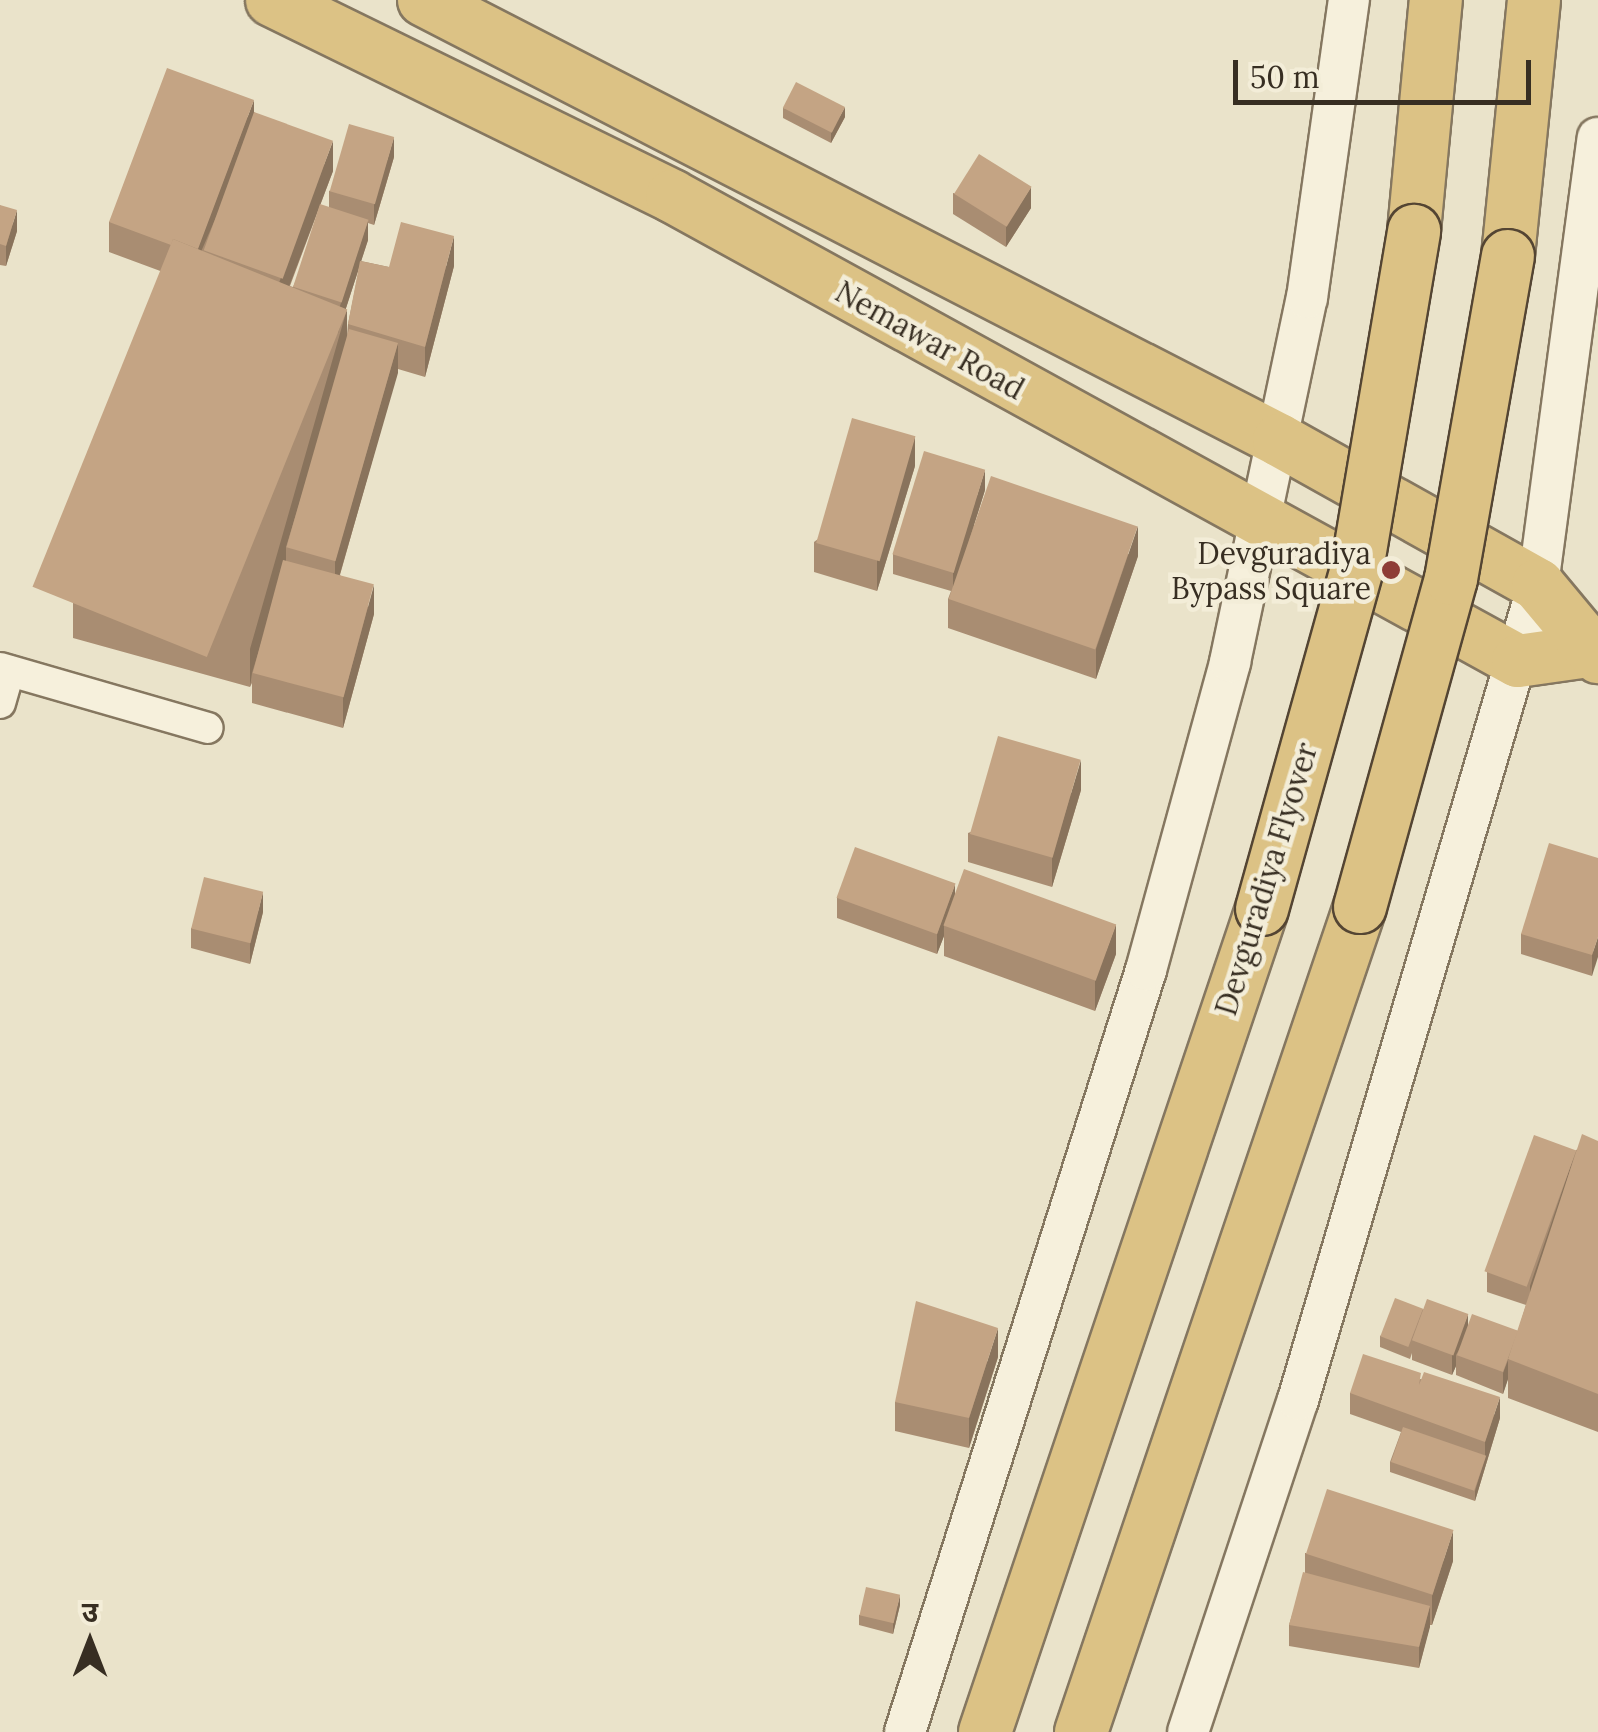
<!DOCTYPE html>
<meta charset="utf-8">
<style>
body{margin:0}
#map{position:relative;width:1598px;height:1732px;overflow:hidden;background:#eae3ca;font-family:Lora,"Noto Sans Devanagari",serif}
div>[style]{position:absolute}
.roads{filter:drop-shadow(2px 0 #857760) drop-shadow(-2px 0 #857760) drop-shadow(0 2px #857760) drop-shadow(0 -2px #857760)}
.minor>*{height:30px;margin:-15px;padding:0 15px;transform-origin:15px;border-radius:15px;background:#f6f0dc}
.tertiary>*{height:40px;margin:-20px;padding:0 20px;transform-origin:20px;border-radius:20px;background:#f6f0dc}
.trunk>*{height:52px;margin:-26px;padding:0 26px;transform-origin:26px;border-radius:26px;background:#dcc285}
.bridges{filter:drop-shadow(2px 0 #544533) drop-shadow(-2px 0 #544533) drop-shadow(0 2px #544533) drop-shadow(0 -2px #544533)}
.trunk-bridge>*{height:52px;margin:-26px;padding:0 26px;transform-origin:26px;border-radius:26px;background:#dcc285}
.wall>*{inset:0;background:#a98d72}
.shaded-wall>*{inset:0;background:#89735c}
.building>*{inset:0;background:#c4a484;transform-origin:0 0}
.dots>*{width:28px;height:28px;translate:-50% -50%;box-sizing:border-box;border:5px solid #f3edd8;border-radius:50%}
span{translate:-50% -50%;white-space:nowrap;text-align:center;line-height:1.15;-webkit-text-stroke:9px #f3edd8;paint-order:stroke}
.street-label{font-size:30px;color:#372e22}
.poi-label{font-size:30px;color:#372e22}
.right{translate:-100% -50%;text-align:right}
.north{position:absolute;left:40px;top:1592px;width:100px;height:100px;-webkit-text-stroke:8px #f3edd8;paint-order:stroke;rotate:0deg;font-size:28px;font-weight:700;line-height:40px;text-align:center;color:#372e22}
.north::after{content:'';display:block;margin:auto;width:35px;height:45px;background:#372e22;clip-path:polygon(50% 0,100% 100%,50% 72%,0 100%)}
.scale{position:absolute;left:1233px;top:60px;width:298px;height:45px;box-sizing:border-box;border:5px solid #372e22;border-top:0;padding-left:12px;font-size:30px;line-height:35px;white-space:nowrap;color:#372e22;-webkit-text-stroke:8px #f3edd8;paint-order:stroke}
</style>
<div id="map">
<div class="roads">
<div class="minor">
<div style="left:0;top:668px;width:216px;rotate:16.1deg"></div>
<div style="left:0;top:703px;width:33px;rotate:-74deg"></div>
</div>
<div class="tertiary">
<div style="left:905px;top:1732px;width:799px;rotate:-72.45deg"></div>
<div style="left:1146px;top:970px;width:319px;rotate:-74.7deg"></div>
<div style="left:1230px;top:662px;width:372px;rotate:-78.1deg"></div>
<div style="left:1307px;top:298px;width:301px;rotate:-82deg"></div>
<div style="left:1188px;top:1732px;width:350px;rotate:-71.7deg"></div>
<div style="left:1298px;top:1400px;width:850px;rotate:-73.59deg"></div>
<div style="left:1538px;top:585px;width:451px;rotate:-82.4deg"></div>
</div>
<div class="trunk">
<div style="left:272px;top:0;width:445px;rotate:26.1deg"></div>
<div style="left:672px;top:196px;width:965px;rotate:28.8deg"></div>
<div style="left:1518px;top:661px;width:71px;rotate:-8.1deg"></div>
<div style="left:424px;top:0;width:962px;rotate:27.23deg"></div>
<div style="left:1279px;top:440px;width:297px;rotate:29.2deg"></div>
<div style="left:1538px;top:585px;width:94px;rotate:50.2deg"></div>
<div style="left:1414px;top:231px;width:232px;rotate:-84.6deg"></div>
<div style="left:1508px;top:256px;width:257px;rotate:-84.2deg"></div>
<div style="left:985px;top:1732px;width:868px;rotate:-71.4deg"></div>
<div style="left:1081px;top:1732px;width:871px;rotate:-71.32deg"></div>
</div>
</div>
<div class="bridges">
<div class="trunk-bridge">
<div style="left:1360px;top:907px;width:340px;rotate:-74.5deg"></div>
<div style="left:1451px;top:579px;width:328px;rotate:-80deg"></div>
<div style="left:1262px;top:909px;width:353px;rotate:-74.4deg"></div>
<div style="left:1357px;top:569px;width:343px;rotate:-80.4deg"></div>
</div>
</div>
<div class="wall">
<div style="clip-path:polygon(783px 108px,845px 117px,831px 143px,783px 118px)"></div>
<div style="clip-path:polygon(evenodd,254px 112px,333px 171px,290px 286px,293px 287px,329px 207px,329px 191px,394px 157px,374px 225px,368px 223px,368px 240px,361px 261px,389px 267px,454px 266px,425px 377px,398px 369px,340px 575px,374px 614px,343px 728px,252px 703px,252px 683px,250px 687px,73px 638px,73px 600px,163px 272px,109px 252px,109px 222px,254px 112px,360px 265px,348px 324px,347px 336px,346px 308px,360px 265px)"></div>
<div style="clip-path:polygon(953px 193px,1031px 208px,1006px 247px,953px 214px)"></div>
<div style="clip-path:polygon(0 205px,17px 231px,6px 266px,0 265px)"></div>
<div style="clip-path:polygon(915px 466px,877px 591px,814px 572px,814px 542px)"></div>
<div style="clip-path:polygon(985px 490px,974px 525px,1138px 556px,1096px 679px,948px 628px,948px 599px,951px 591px,893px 574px,893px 554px)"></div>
<div style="clip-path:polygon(1081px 790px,1052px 887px,968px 862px,968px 833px)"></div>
<div style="clip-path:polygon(1598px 858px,1592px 976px,1521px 954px,1521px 934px)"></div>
<div style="clip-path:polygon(955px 894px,1116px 954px,1095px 1011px,944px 956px,944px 936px,937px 954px,837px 918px,837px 898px)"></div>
<div style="clip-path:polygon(263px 912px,250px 964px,191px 948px,191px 928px)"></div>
<div style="clip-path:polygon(1598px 1141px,1598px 1432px,1508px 1398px,1508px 1379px,1503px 1394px,1456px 1375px,1456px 1366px,1452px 1375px,1412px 1360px,1412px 1353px,1410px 1359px,1380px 1347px,1380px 1336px,1423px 1309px,1468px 1325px,1518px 1331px,1526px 1305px,1487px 1292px,1487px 1272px,1576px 1150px)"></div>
<div style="clip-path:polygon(998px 1357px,969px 1448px,895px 1431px,895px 1402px)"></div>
<div style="clip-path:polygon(1421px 1379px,1500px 1418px,1475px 1501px,1390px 1472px,1390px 1462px,1401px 1432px,1350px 1414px,1350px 1393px)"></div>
<div style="clip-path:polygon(1305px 1553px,1453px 1561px,1432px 1625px,1430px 1625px,1419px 1668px,1289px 1646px,1289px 1625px,1305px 1573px)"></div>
<div style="clip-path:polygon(900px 1605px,893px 1634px,859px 1625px,859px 1615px)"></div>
</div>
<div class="shaded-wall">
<div style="clip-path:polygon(254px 100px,254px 130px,200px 254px,195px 255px)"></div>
<div style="clip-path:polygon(845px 107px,845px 117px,831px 143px,831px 132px)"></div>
<div style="clip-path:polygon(394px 137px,394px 157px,374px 225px,374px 204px)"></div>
<div style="clip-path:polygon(333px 141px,333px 171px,279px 313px,279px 283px)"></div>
<div style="clip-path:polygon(1031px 187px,1031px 208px,1006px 247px,1006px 226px)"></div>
<div style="clip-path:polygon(17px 210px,17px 231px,6px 266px,6px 246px)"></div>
<div style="clip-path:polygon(368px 220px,368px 240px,338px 333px,338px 312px)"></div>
<div style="clip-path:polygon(454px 236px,454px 266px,425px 377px,425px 347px)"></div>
<div style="clip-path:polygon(347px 309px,347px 347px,286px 547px,286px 562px,252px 673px,250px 687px,250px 649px)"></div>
<div style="clip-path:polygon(398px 343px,398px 373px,335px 591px,335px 561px)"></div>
<div style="clip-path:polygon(915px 436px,915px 466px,877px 591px,877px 561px)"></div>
<div style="clip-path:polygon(985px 470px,985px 490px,953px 592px,953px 572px)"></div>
<div style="clip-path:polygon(1138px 526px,1138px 556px,1096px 679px,1096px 649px)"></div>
<div style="clip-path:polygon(374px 585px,374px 614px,343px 728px,343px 698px)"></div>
<div style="clip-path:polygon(1081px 760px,1081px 790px,1052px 887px,1052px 857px)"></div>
<div style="clip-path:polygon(955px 884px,955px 904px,944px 926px,944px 936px,937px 954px,937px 934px)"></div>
<div style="clip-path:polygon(263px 892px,263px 912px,250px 964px,250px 943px)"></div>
<div style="clip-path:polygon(1116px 924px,1116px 954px,1095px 1011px,1095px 981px)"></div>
<div style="clip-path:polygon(1598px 937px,1598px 957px,1592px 976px,1592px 955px)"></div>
<div style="clip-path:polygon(1576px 1150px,1530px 1306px,1530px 1286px)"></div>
<div style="clip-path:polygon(1468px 1314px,1468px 1334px,1456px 1355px,1456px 1366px,1452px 1375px,1452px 1355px)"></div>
<div style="clip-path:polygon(998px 1328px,998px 1357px,969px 1448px,969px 1418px)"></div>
<div style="clip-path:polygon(1519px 1332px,1508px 1359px,1508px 1379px,1503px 1394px,1503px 1373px)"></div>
<div style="clip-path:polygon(1500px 1397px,1500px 1418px,1475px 1501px,1475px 1491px,1485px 1458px,1485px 1442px)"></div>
<div style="clip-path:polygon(1453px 1531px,1453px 1561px,1432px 1625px,1432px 1596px)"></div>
<div style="clip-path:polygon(900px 1595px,900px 1605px,893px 1634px,893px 1624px)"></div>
<div style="clip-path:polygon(1430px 1606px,1430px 1627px,1419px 1668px,1419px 1647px)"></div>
</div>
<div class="building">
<div style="clip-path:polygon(167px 68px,254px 100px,198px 249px,173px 239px,171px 245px,109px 222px)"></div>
<div style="left:796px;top:82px;width:55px;height:29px;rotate:27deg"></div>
<div style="left:254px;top:112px;width:84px;height:147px;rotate:20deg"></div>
<div style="left:349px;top:124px;width:47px;height:70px;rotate:16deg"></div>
<div style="left:979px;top:154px;width:62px;height:47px;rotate:32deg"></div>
<div style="left:320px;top:204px;width:51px;height:87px;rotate:18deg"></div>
<div style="clip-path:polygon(0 205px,17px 210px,6px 246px,0 244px)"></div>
<div style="clip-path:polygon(401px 222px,454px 236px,425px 347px,348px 324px,360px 261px,389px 267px)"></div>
<div style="left:173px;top:239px;width:188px;height:375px;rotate:22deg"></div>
<div style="left:349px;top:329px;width:51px;height:227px;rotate:16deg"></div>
<div style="left:852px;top:418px;width:66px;height:130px;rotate:16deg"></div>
<div style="left:924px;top:451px;width:64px;height:108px;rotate:17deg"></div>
<div style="left:991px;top:476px;width:155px;height:130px;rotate:19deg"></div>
<div style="left:283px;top:560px;width:94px;height:117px;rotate:15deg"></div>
<div style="left:998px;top:736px;width:86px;height:102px;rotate:16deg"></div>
<div style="clip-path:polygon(1549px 843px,1598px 858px,1598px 937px,1592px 955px,1521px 934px)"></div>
<div style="left:855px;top:847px;width:107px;height:54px;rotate:20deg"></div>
<div style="left:964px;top:869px;width:162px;height:60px;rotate:20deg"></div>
<div style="left:204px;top:877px;width:61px;height:53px;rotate:14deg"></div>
<div style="clip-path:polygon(1582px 1134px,1598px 1141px,1598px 1394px,1508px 1359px)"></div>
<div style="left:1534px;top:1135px;width:45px;height:145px;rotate:20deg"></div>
<div style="left:1395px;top:1298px;width:30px;height:41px;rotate:21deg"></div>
<div style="left:1427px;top:1299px;width:44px;height:44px;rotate:20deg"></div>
<div style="clip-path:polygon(916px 1301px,998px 1328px,969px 1418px,895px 1402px)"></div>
<div style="left:1472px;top:1314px;width:49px;height:44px;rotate:20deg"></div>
<div style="clip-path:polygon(1363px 1354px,1421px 1373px,1419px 1385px,1424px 1372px,1500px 1397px,1485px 1442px,1350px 1393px)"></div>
<div style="left:1403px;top:1427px;width:88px;height:37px;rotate:19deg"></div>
<div style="left:1327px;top:1489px;width:133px;height:68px;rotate:18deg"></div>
<div style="clip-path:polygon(1303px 1572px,1430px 1606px,1419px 1647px,1289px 1625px)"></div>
<div style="left:866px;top:1587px;width:35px;height:29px;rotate:13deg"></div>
</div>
<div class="dots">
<div style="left:1391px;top:570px;background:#8e3d36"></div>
</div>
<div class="street-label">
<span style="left:930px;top:340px;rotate:29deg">Nemawar Road</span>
<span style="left:1266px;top:879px;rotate:-73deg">Devguradiya Flyover</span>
</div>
<div class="poi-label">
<span class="right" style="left:1371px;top:570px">Devguradiya<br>Bypass Square</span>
</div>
<div class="north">उ</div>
<div class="scale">50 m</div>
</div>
